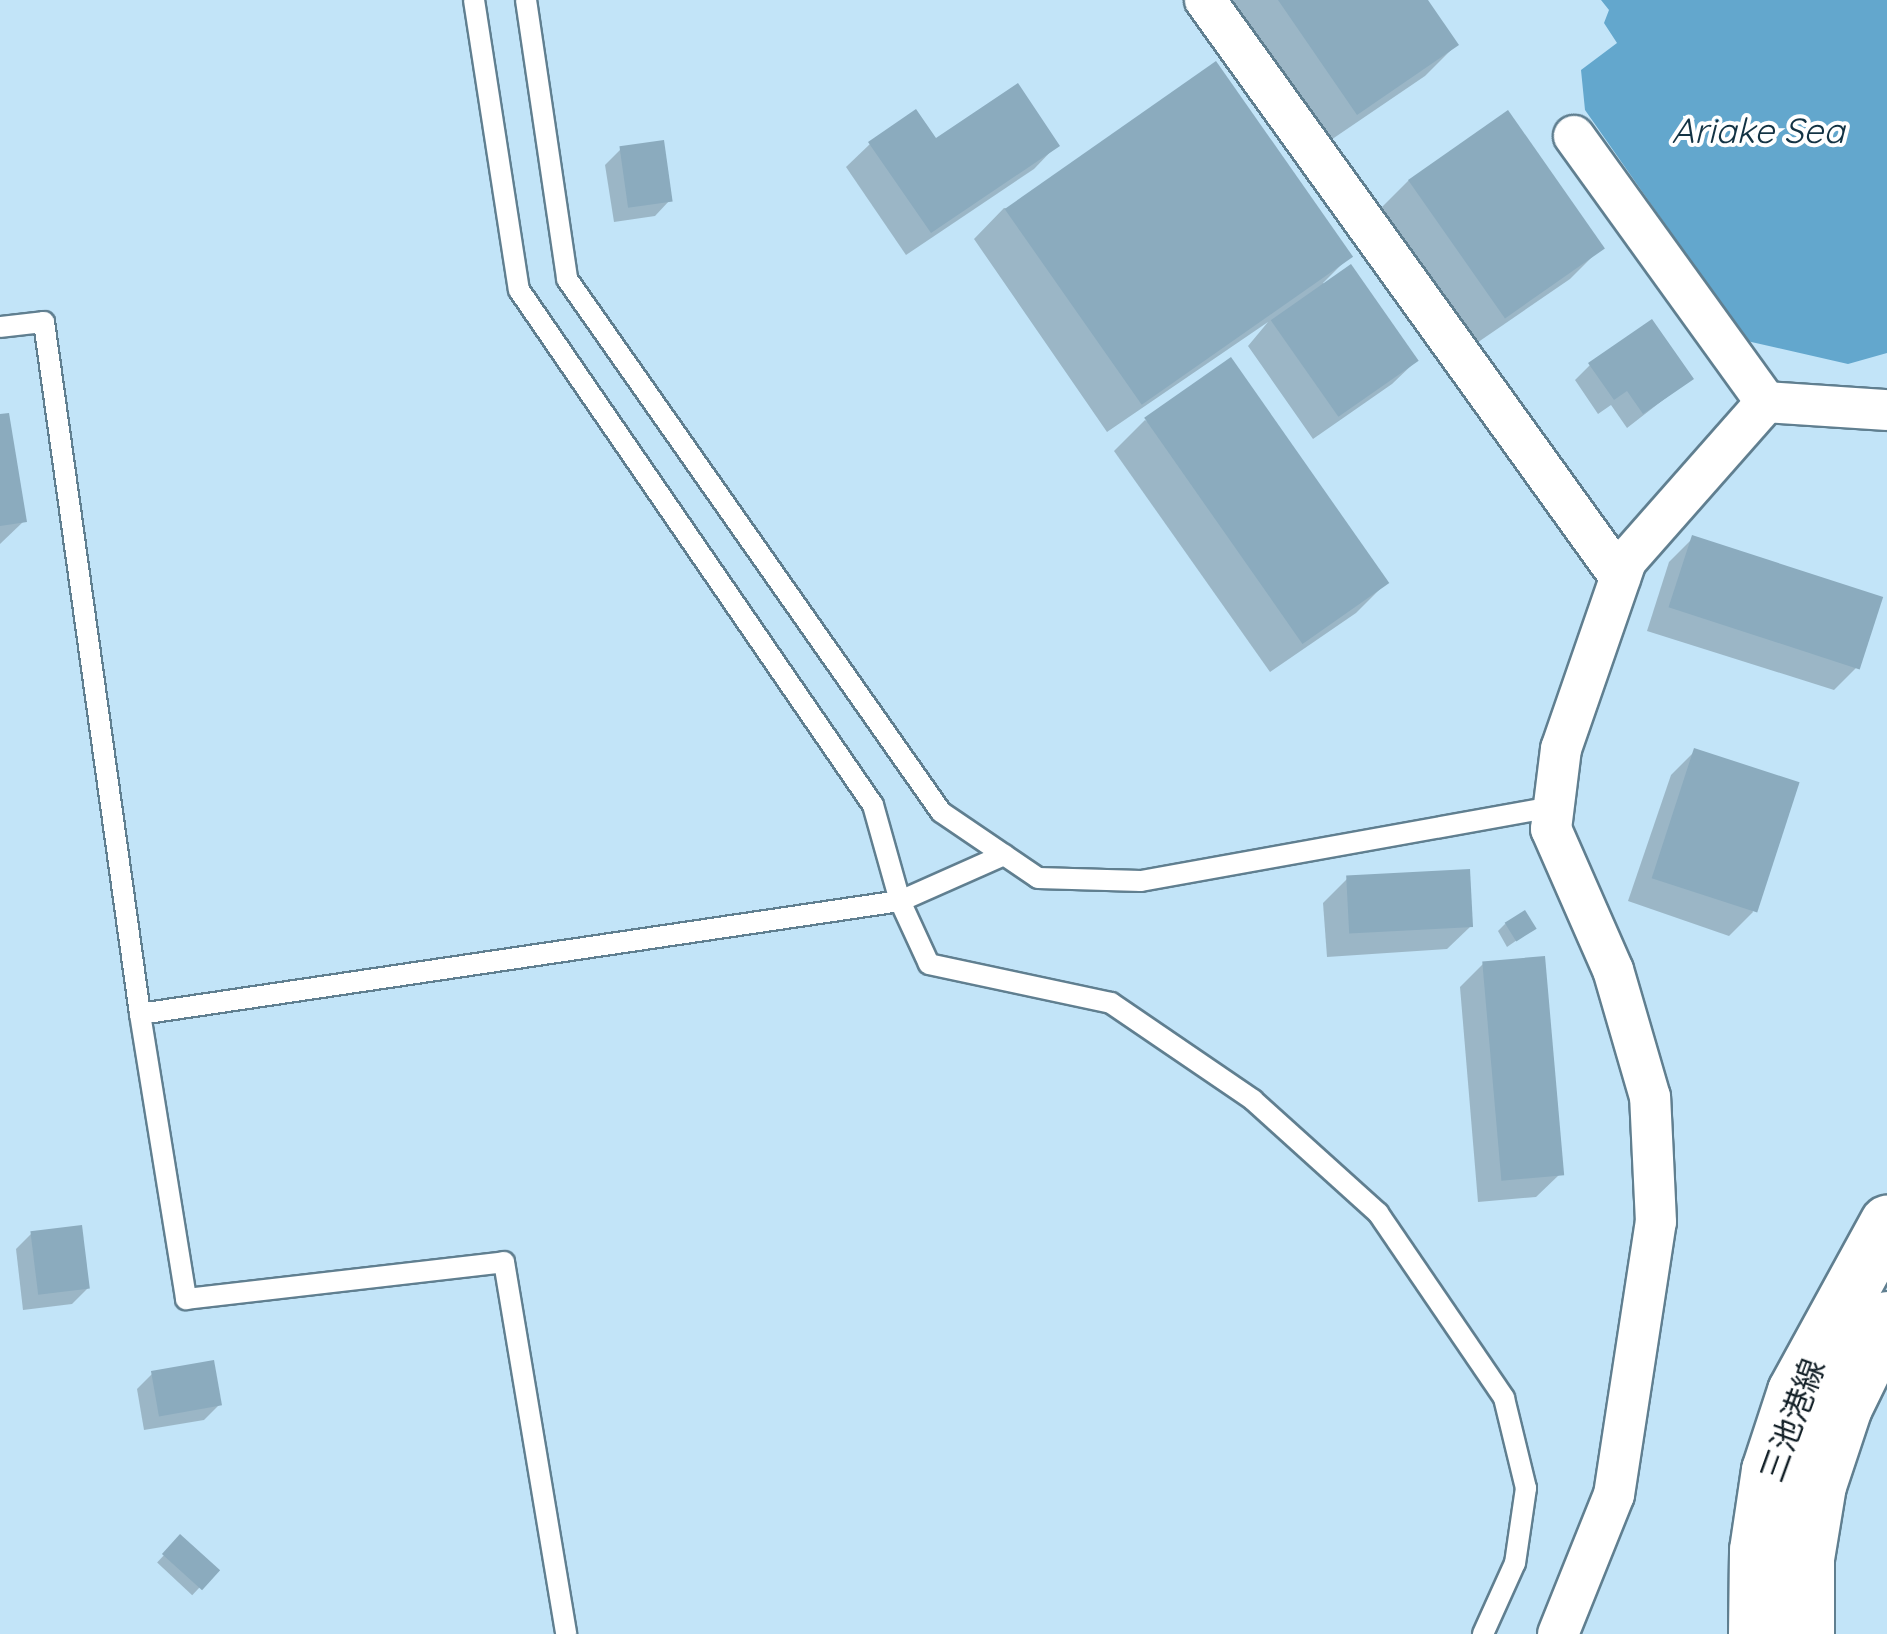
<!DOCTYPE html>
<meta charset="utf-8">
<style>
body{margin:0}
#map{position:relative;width:1887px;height:1634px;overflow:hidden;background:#c2e4f8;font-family:Quicksand,"Noto Sans JP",sans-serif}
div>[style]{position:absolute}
.water>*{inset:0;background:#63a7cd}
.shadow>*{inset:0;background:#0003;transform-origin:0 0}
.building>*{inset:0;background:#8babbe;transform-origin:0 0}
.roads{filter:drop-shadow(2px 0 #607f90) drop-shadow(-2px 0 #607f90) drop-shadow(0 2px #607f90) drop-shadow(0 -2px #607f90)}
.lane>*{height:20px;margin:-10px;padding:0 10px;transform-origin:10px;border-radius:10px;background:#fff}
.street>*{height:40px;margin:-20px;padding:0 20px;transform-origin:20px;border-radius:20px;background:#fff}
.secondary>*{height:55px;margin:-27.5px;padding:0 27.5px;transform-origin:27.5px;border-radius:27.5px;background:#fff}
span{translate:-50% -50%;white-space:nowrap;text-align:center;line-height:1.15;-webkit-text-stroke:8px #fff;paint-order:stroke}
.street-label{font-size:32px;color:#142128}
.water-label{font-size:35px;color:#133344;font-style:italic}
</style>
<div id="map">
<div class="water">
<div style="clip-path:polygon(1601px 0,1887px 0,1887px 353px,1848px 364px,1747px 341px,1585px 110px,1581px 70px,1617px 43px,1604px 23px,1609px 10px)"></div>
</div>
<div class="shadow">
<div style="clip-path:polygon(1226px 0,1425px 0,1456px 45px,1425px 76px,1325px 144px)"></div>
<div style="clip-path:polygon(936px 141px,1057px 145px,1034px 169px,906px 255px,846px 167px,870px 144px)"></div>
<div style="clip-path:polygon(621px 149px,670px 200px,655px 216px,614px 222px,605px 165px)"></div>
<div style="clip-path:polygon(1409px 180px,1601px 248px,1570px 279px,1471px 347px,1378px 211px)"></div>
<div style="clip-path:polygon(1004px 208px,1349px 257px,1323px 283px,1416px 361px,1392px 384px,1313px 439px,1248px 346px,1268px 322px,1107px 432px,974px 239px)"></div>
<div style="clip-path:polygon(1590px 365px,1690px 379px,1627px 428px,1611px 405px,1598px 414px,1575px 380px)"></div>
<div style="clip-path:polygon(0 417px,24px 521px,0 544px)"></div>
<div style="clip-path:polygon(1145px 420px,1387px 582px,1356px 613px,1270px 672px,1114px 451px)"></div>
<div style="clip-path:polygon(1693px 538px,1858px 666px,1834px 690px,1647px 631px,1669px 562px)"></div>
<div style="clip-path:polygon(1695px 751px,1753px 912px,1729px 936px,1628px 901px,1671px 775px)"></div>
<div style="clip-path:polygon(1347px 879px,1471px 926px,1447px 949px,1327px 957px,1323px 903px)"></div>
<div style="clip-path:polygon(1505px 924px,1533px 929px,1507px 947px,1498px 931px)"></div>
<div style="clip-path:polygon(1484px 963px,1560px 1174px,1536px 1197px,1478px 1202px,1460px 987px)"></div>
<div style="clip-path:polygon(31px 1234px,88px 1288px,72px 1304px,23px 1310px,16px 1249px)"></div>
<div style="clip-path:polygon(153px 1373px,220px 1404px,204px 1420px,144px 1430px,137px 1389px)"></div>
<div style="left:181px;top:1537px;width:48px;height:35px;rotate:43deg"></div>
</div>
<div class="building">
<div style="clip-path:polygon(1278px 0,1428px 0,1459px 45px,1357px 115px)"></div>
<div style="left:1216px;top:61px;width:239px;height:258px;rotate:55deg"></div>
<div style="clip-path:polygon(1018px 83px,1060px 146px,931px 233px,868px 142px,916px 109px,936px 138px)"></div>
<div style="left:1508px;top:110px;width:169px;height:122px;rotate:55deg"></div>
<div style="left:664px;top:140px;width:62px;height:45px;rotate:82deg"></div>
<div style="left:1351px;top:264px;width:118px;height:98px;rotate:55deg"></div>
<div style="clip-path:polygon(1652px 319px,1694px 379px,1643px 414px,1627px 391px,1614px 400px,1588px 363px)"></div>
<div style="left:1231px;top:357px;width:276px;height:106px;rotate:55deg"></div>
<div style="clip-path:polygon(9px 413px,27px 522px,0 526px,0 414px)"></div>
<div style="left:1692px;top:535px;width:201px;height:76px;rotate:18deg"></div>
<div style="left:1694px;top:748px;width:111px;height:137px;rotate:18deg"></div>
<div style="left:1470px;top:869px;width:58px;height:124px;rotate:87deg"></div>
<div style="left:1525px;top:910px;width:22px;height:24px;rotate:58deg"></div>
<div style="left:1545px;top:956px;width:220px;height:63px;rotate:85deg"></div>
<div style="left:82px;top:1225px;width:64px;height:52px;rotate:83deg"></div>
<div style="left:214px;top:1360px;width:46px;height:64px;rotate:80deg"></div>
<div style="left:180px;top:1534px;width:54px;height:27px;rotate:42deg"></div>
</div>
<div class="roads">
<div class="lane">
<div style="left:474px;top:0;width:293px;rotate:81.2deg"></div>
<div style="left:519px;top:290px;width:625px;rotate:55.5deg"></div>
<div style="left:873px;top:805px;width:100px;rotate:74.3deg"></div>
<div style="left:900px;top:901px;width:69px;rotate:65.3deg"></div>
<div style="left:929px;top:964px;width:186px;rotate:12.1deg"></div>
<div style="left:1111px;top:1003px;width:172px;rotate:34.3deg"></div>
<div style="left:1253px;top:1100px;width:169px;rotate:42.1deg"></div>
<div style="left:1378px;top:1213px;width:224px;rotate:55.7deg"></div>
<div style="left:1504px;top:1398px;width:93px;rotate:76.3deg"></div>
<div style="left:1526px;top:1488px;width:76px;rotate:98.3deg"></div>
<div style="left:1515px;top:1563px;width:78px;rotate:114.3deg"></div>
<div style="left:526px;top:0;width:282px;rotate:81.6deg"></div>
<div style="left:567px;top:279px;width:651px;rotate:54.94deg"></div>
<div style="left:941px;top:812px;width:117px;rotate:34.2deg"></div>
<div style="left:1038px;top:878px;width:103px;rotate:1.7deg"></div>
<div style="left:1141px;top:881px;width:420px;rotate:-10.2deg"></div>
<div style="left:0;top:327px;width:44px;rotate:-6.5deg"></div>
<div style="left:44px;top:322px;width:699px;rotate:82.1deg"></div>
<div style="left:140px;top:1014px;width:289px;rotate:80.8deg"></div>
<div style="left:186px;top:1299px;width:320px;rotate:-6.6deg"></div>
<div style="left:504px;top:1262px;width:377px;rotate:80.5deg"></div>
<div style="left:140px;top:1014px;width:768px;rotate:-8.46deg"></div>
<div style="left:900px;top:901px;width:114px;rotate:-23.9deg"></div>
</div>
<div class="street">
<div style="left:1205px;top:0;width:711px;rotate:54.27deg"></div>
<div style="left:1574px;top:136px;width:328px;rotate:54.2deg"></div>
<div style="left:1766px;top:402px;width:121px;rotate:3.8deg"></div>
<div style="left:1558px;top:1634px;width:150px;rotate:-68.1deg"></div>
<div style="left:1614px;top:1495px;width:276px;rotate:-81.3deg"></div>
<div style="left:1656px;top:1222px;width:125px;rotate:-92.7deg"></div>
<div style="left:1650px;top:1097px;width:132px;rotate:-106.2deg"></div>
<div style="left:1613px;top:970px;width:154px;rotate:-113.7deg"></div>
<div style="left:1551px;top:829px;width:81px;rotate:-82.9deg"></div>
<div style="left:1561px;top:749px;width:199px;rotate:-70.9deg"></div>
<div style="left:1626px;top:561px;width:212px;rotate:-48.6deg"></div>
</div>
<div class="secondary">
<div style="left:1756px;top:1634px;width:84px;rotate:-89.3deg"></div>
<div style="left:1757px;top:1550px;width:81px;rotate:-81.5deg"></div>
<div style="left:1769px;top:1470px;width:83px;rotate:-71.8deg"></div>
<div style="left:1795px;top:1391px;width:192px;rotate:-61.3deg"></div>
<div style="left:1806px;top:1634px;width:76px;rotate:-90deg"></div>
<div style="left:1806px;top:1558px;width:74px;rotate:-80.7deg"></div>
<div style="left:1818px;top:1485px;width:82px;rotate:-71.6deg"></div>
<div style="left:1844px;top:1407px;width:98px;rotate:-64deg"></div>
</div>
</div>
<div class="street-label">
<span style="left:1792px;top:1420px;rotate:-70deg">三池港線</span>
</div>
<div class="water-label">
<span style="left:1758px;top:130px">Ariake Sea</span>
</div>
</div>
